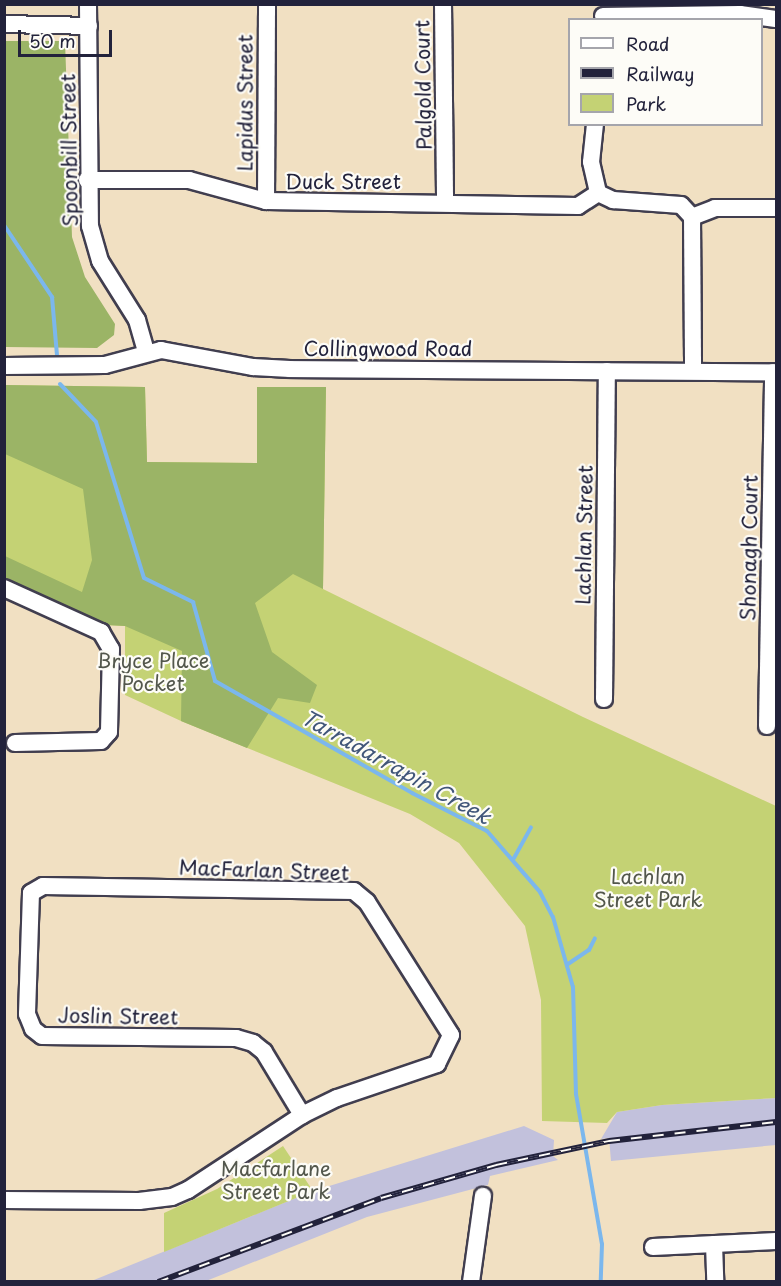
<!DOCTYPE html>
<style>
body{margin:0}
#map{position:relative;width:781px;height:1286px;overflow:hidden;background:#f1e0c2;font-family:"Playpen Sans",sans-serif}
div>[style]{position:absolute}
.industrial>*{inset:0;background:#c2c1dc}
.green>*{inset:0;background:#c4d274}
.forest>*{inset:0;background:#9bb466}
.stream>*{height:4px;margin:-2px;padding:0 2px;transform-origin:2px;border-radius:2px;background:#7bb7ed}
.roads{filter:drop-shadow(2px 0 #413e4f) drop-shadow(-2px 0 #413e4f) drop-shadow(0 2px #413e4f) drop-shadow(0 -2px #413e4f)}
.minor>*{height:16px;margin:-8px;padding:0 8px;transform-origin:8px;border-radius:8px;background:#fff}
.rail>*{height:6px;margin-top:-3px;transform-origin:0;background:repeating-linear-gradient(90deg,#fdfcf7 0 11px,#22223b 0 22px);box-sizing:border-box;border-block:2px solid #22223b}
span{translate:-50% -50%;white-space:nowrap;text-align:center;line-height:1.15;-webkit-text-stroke:4.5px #fdfcf7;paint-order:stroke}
.street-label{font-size:20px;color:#22223b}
.park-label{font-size:20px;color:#53574c}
.water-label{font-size:21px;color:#415679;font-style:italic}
.frame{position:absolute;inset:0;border:6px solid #22223b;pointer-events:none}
.legend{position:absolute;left:568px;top:18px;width:195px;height:108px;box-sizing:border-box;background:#fdfcf7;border:2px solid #a5a5ac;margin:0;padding:8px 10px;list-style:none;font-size:18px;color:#22223b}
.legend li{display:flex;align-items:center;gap:12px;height:30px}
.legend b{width:30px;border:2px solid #a5a5ac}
.scale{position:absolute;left:18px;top:30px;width:94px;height:27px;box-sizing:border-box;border:3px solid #22223b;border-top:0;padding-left:8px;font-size:18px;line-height:21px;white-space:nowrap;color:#22223b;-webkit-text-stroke:4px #fdfcf7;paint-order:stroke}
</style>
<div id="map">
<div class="industrial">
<div style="clip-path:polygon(776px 1098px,776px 1145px,611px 1161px,609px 1138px,601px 1139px,617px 1112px,662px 1105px)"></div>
<div style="clip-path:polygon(524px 1126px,554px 1140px,553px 1156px,558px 1160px,490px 1176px,488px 1185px,367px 1217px,206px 1281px,89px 1282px,313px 1191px)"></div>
</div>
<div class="green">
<div style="clip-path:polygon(5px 385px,145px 387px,147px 462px,257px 463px,257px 387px,326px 387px,323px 589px,583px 717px,776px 806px,776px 1098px,662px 1105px,617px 1112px,607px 1123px,542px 1121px,541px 1000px,525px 926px,459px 843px,410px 814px,181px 721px,125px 695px,125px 626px,106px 625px,5px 578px)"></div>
<div style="clip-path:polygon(283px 1146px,313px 1191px,164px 1252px,164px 1213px,217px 1189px)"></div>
</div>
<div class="forest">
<div style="clip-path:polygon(5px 41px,65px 41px,72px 237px,85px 277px,115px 324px,114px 335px,97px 348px,5px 347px)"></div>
<div style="clip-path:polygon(5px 385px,145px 387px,147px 462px,257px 463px,257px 387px,326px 387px,323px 589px,293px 574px,255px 603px,272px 652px,317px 685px,310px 703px,278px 698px,247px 748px,181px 721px,182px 651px,125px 626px,106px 625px,5px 578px,5px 556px,82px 592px,92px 560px,83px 489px,5px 454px)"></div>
</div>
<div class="stream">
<div style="left:4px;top:225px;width:87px;rotate:56.3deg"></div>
<div style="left:52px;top:297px;width:58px;rotate:85.1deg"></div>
<div style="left:60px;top:384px;width:52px;rotate:46.5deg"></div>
<div style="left:96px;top:422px;width:163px;rotate:72.9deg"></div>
<div style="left:144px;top:578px;width:55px;rotate:26.1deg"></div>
<div style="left:193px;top:602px;width:82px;rotate:74.4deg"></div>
<div style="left:215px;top:681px;width:227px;rotate:29.6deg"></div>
<div style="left:412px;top:793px;width:84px;rotate:26.9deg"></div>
<div style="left:487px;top:831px;width:81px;rotate:49deg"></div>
<div style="left:540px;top:892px;width:28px;rotate:63deg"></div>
<div style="left:553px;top:917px;width:73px;rotate:74.1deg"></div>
<div style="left:573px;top:987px;width:107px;rotate:88.4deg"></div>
<div style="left:576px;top:1094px;width:152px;rotate:80.2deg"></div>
<div style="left:602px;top:1244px;width:38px;rotate:92deg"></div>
<div style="left:514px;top:858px;width:35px;rotate:-61deg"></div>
<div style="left:568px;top:964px;width:25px;rotate:-34deg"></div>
<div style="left:589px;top:950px;width:13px;rotate:-63deg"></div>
</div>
<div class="roads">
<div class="minor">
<div style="left:88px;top:4px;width:222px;rotate:89.5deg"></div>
<div style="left:90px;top:226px;width:36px;rotate:74deg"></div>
<div style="left:100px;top:261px;width:70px;rotate:57.9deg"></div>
<div style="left:137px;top:320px;width:33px;rotate:74deg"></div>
<div style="left:443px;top:4px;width:198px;rotate:89.4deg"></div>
<div style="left:603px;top:16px;width:137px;rotate:-0.8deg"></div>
<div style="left:740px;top:14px;width:36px;rotate:8deg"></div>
<div style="left:4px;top:24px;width:85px;rotate:1.3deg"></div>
<div style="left:595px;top:124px;width:38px;rotate:96deg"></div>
<div style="left:591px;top:162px;width:32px;rotate:77deg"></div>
<div style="left:87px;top:180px;width:102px"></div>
<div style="left:189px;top:180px;width:80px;rotate:15.3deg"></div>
<div style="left:266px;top:201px;width:312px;rotate:0.9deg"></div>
<div style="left:578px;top:206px;width:24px;rotate:-33deg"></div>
<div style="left:598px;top:193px;width:17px;rotate:25deg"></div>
<div style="left:613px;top:200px;width:68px;rotate:4.2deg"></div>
<div style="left:681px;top:205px;width:16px;rotate:47deg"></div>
<div style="left:692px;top:217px;width:25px;rotate:-21deg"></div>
<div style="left:715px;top:208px;width:61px"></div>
<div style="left:266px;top:201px;width:197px;rotate:-89.7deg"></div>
<div style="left:692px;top:217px;width:154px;rotate:89.6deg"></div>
<div style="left:4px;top:366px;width:101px;rotate:-0.6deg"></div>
<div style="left:105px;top:365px;width:58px;rotate:-15deg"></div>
<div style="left:161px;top:350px;width:94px;rotate:10.5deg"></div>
<div style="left:253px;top:367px;width:37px;rotate:3deg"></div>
<div style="left:290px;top:369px;width:486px;rotate:0.4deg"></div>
<div style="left:4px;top:588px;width:107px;rotate:24.4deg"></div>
<div style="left:101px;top:632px;width:20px;rotate:60deg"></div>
<div style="left:111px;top:649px;width:83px;rotate:91.4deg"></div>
<div style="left:109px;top:732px;width:12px;rotate:132deg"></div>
<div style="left:101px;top:741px;width:86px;rotate:178.7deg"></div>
<div style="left:604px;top:699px;width:328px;rotate:-89.5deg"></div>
<div style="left:767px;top:726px;width:354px;rotate:-89deg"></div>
<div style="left:4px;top:1200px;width:135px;rotate:0.4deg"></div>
<div style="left:139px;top:1201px;width:33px;rotate:-7deg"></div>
<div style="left:172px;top:1197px;width:17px;rotate:-24deg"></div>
<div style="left:188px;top:1190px;width:136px;rotate:-33.3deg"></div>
<div style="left:302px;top:1115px;width:39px;rotate:-26deg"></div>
<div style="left:337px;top:1098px;width:106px;rotate:-18.8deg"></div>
<div style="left:437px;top:1064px;width:32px;rotate:-64deg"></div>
<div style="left:451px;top:1035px;width:157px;rotate:-122.3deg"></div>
<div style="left:367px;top:902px;width:17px;rotate:-140deg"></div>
<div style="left:354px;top:891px;width:311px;rotate:-179.1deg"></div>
<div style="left:43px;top:886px;width:14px;rotate:150deg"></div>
<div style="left:31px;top:893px;width:121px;rotate:91.9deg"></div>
<div style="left:27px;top:1014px;width:16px;rotate:68deg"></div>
<div style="left:33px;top:1029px;width:11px;rotate:38deg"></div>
<div style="left:42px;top:1036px;width:194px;rotate:0.6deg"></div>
<div style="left:236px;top:1038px;width:18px;rotate:16deg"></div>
<div style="left:253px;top:1043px;width:14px;rotate:39deg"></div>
<div style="left:264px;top:1052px;width:74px;rotate:58.9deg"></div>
<div style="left:714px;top:1244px;width:38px;rotate:88deg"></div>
<div style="left:653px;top:1247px;width:123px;rotate:-2.8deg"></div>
<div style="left:471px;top:1282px;width:87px;rotate:-82.1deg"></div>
</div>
</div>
<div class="rail">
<div style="left:158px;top:1282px;width:238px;rotate:-20.6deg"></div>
<div style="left:381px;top:1198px;width:120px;rotate:-16deg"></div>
<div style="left:496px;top:1165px;width:116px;rotate:-12deg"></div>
<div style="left:609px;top:1141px;width:168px;rotate:-6.5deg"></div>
</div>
<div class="street-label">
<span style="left:423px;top:85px;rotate:-91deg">Palgold Court</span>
<span style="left:245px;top:103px;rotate:-90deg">Lapidus Street</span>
<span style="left:69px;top:150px;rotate:-91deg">Spoonbill Street</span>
<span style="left:343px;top:181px">Duck Street</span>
<span style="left:388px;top:348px">Collingwood Road</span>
<span style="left:584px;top:535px;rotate:-89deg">Lachlan Street</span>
<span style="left:749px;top:548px;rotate:-89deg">Shonagh Court</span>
<span style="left:264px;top:870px;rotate:2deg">MacFarlan Street</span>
<span style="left:118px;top:1016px;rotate:1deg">Joslin Street</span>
</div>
<div class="park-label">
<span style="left:153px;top:672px">Bryce Place<br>Pocket</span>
<span style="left:648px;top:888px">Lachlan<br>Street Park</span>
<span style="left:276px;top:1180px">Macfarlane<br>Street Park</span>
</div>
<div class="water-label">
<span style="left:397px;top:766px;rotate:29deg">Tarradarrapin Creek</span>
</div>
<div class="frame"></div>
<ul class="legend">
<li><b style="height:8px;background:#fff"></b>Road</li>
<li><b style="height:8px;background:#22223b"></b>Railway</li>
<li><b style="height:16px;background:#c4d274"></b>Park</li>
</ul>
<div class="scale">50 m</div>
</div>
